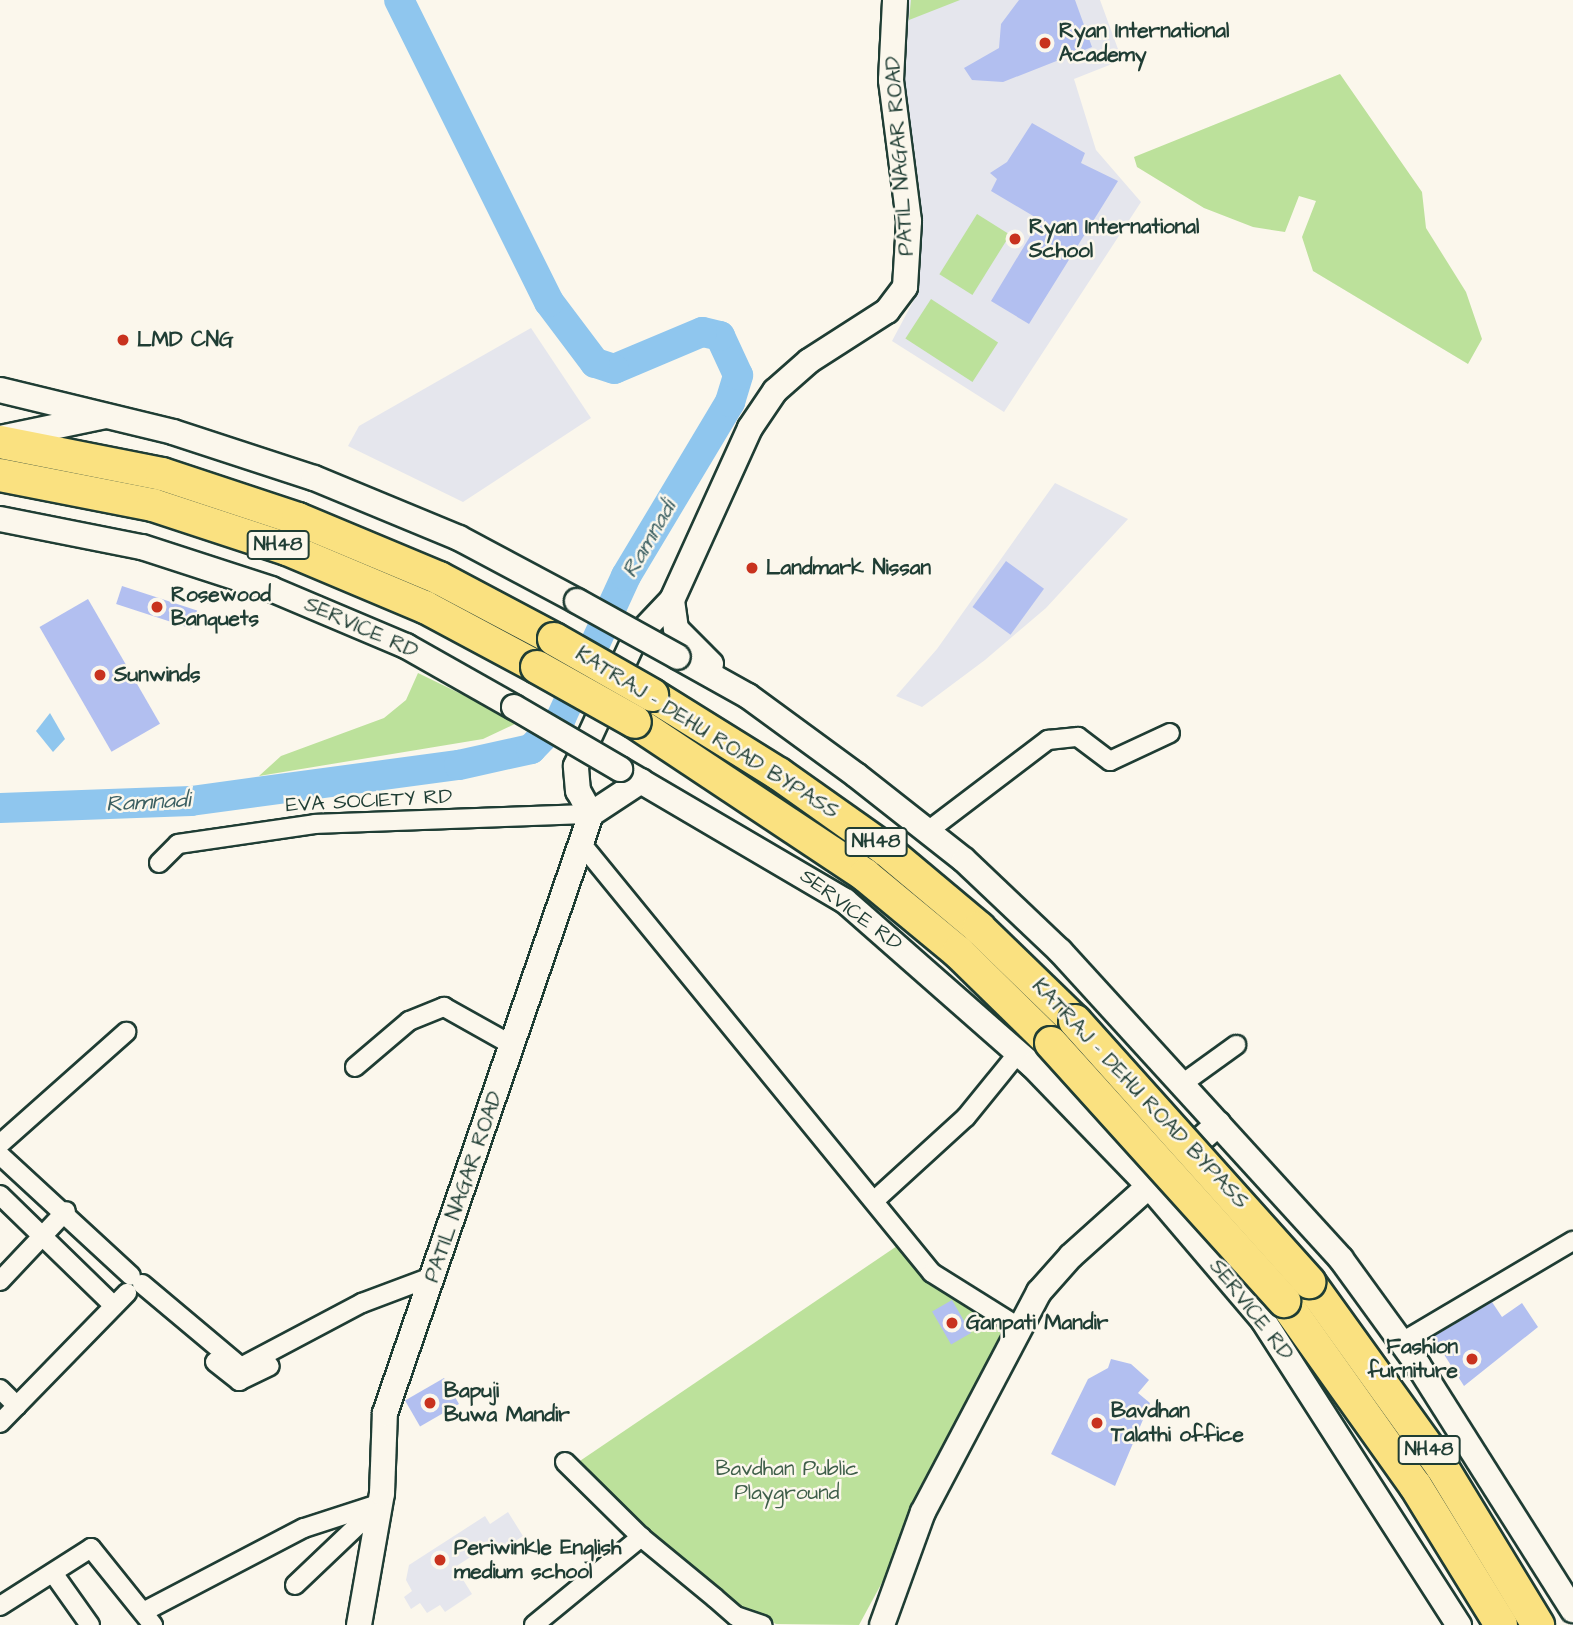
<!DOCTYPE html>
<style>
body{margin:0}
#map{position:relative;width:1573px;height:1625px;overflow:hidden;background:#fbf7ec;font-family:"Architects Daughter",sans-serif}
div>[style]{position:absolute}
.built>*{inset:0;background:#e5e6ed}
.green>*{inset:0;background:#bce19b;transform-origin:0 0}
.water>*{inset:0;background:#8fc6ee}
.river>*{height:30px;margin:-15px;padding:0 15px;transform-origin:15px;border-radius:15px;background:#8fc6ee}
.building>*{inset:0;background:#b2bff0;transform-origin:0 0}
.roads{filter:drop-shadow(2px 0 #1f3d34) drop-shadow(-2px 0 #1f3d34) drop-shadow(0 2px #1f3d34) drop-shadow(0 -2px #1f3d34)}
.street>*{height:18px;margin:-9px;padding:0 9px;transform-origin:9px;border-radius:9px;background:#fbf7ec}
.secondary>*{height:24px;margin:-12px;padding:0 12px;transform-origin:12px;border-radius:12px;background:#fbf7ec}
.highway>*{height:32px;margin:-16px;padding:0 16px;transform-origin:16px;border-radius:16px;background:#fae180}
.bridges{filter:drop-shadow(2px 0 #1f3d34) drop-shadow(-2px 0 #1f3d34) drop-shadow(0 2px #1f3d34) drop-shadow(0 -2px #1f3d34)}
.secondary-bridge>*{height:24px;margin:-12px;padding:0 12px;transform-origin:12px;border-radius:12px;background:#fbf7ec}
.highway-bridge>*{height:32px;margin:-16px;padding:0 16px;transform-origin:16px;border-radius:16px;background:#fae180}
.dots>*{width:19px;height:19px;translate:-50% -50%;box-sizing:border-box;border:4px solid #fbf7ec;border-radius:50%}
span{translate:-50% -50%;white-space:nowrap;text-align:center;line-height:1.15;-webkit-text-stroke:5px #fbf7ec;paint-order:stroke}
.shield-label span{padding:2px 5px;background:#fbf7ec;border:2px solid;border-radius:5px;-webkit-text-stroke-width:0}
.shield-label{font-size:19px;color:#1f3d34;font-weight:700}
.poi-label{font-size:21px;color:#1f3d34;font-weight:700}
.left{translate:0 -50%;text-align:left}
.right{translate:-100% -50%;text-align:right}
.street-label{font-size:21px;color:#1f3d34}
.park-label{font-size:21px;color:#3e5e49}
.water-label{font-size:23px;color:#3b5f62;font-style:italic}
</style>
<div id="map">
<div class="built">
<div style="clip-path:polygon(901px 0,1100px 0,1122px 60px,1074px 79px,1096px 150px,1141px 202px,1004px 412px,892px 341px,916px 296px,918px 276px,899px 113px)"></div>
<div style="clip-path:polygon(531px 328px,591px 418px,463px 502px,348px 446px,359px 426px)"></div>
<div style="clip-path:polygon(1055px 483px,1128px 519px,1046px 608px,985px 660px,922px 707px,896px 696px,937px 649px)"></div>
<div style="clip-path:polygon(508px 1512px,523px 1536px,492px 1556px,486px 1547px,455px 1567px,472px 1594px,445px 1612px,440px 1605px,427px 1613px,420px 1603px,411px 1609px,404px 1597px,412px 1591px,406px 1580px,409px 1565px,485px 1516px,490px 1524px)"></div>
</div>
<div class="green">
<div style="clip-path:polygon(911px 0,960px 0,909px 20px)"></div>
<div style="clip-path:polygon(1340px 74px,1422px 192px,1426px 228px,1466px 292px,1482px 339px,1468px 364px,1313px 271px,1302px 237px,1316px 201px,1299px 196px,1285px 232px,1253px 227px,1204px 208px,1137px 167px,1134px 157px)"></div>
<div style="left:977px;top:214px;width:39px;height:71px;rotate:32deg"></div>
<div style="left:931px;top:299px;width:80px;height:47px;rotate:33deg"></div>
<div style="clip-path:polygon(418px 673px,519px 722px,483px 739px,259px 776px,281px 756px,384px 718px,406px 700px)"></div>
<div style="clip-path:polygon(897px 1246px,1020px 1328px,859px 1625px,776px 1624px,707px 1589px,568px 1469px)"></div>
</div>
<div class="water">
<div style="clip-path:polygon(50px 713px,65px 739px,53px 752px,36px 731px)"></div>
</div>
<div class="river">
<div style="left:0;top:808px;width:191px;rotate:-2.1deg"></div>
<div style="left:191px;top:801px;width:270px;rotate:-7.7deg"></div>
<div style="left:459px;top:765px;width:74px;rotate:-12.5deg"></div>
<div style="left:531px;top:749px;width:43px;rotate:-45.9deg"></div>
<div style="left:561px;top:718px;width:156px;rotate:-65.4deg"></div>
<div style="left:626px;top:576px;width:203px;rotate:-59.1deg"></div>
<div style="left:730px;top:402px;width:28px;rotate:-73deg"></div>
<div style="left:738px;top:375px;width:43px;rotate:-114.8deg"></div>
<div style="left:720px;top:336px;width:18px;rotate:-167deg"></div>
<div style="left:702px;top:332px;width:95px;rotate:157.2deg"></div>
<div style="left:614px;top:369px;width:20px;rotate:-162deg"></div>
<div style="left:595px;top:363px;width:76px;rotate:-127deg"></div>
<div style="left:549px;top:302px;width:337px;rotate:-116.4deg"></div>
</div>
<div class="building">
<div style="clip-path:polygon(1019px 0,1075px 0,1092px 47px,1003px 82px,972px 80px,964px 68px,999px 48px,1001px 24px)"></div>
<div style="clip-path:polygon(1032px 123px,1085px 153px,1081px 163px,1118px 181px,1029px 324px,991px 301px,1040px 220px,991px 191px,997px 179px,990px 173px,1007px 162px)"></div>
<div style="left:1006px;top:561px;width:47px;height:57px;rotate:36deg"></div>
<div style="left:122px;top:586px;width:79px;height:19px;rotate:18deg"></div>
<div style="left:88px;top:599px;width:144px;height:56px;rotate:60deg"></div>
<div style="left:952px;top:1300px;width:38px;height:23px;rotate:60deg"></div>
<div style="clip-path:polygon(1492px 1302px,1502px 1317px,1522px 1303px,1538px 1327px,1464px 1386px,1433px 1337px)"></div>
<div style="clip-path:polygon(1111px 1359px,1131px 1364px,1149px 1380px,1138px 1393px,1150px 1403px,1115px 1486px,1051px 1454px,1088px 1379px,1108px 1368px)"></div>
<div style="left:444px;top:1378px;width:30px;height:45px;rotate:60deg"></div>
</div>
<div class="roads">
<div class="street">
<div style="left:928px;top:831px;width:151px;rotate:-37.2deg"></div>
<div style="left:1048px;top:740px;width:30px;rotate:-6deg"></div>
<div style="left:1078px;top:737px;width:40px;rotate:37deg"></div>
<div style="left:1110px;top:761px;width:66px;rotate:-25deg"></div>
<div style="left:580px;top:842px;width:556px;rotate:50.76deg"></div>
<div style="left:932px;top:1273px;width:104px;rotate:32deg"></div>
<div style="left:159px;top:863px;width:27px;rotate:-45deg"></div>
<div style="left:178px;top:844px;width:138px;rotate:-8.3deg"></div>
<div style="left:315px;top:824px;width:276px;rotate:-2.1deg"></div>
<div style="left:355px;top:1067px;width:71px;rotate:-40.4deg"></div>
<div style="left:409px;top:1021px;width:38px;rotate:-22deg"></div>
<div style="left:444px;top:1007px;width:78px;rotate:29.2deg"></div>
<div style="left:1182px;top:1084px;width:67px;rotate:-35.8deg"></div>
<div style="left:0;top:1144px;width:169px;rotate:-41.6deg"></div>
<div style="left:0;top:1155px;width:178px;rotate:42.7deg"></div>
<div style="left:0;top:1195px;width:159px;rotate:44.2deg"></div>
<div style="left:875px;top:1200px;width:123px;rotate:-42.4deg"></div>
<div style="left:966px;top:1117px;width:82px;rotate:-50.9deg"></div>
<div style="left:0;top:1281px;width:96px;rotate:-46.7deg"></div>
<div style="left:142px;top:1284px;width:129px;rotate:40deg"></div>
<div style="left:241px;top:1367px;width:137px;rotate:-27.9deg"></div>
<div style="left:362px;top:1303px;width:77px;rotate:-20.6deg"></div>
<div style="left:1402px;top:1342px;width:199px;rotate:-30.6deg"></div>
<div style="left:215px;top:1362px;width:31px;rotate:38deg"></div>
<div style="left:239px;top:1381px;width:34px;rotate:-26deg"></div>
<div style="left:0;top:1389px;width:24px;rotate:45deg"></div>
<div style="left:0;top:1423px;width:182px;rotate:-45.7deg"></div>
<div style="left:565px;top:1462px;width:107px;rotate:44.6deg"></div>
<div style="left:641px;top:1537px;width:96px;rotate:39.5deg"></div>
<div style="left:715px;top:1598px;width:28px;rotate:41deg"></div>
<div style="left:736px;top:1616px;width:28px;rotate:19deg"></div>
<div style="left:53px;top:1573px;width:64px;rotate:54.6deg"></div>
<div style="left:295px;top:1585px;width:90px;rotate:-43.6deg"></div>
<div style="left:360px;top:1523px;width:18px;rotate:-13deg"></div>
<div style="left:0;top:1606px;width:108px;rotate:-32.5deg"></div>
<div style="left:91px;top:1548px;width:99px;rotate:51.2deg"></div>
<div style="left:145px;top:1611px;width:179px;rotate:-27.6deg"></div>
<div style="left:304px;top:1528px;width:81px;rotate:-18deg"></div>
<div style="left:534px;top:1625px;width:139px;rotate:-39.4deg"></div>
</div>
<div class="secondary">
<div style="left:0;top:390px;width:178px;rotate:13.6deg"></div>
<div style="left:173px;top:432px;width:148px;rotate:18.1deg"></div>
<div style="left:314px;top:478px;width:157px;rotate:22.5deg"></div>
<div style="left:459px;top:538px;width:134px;rotate:28.1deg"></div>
<div style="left:0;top:438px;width:108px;rotate:-11.7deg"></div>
<div style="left:0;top:519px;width:145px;rotate:11.2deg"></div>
<div style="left:142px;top:547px;width:136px;rotate:18deg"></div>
<div style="left:271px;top:589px;width:147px;rotate:22.9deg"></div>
<div style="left:406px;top:646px;width:124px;rotate:29.5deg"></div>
<div style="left:678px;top:657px;width:80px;rotate:29.1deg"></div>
<div style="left:748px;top:696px;width:134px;rotate:36.2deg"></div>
<div style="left:856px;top:775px;width:137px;rotate:38.2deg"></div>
<div style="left:964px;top:860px;width:132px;rotate:43.5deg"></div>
<div style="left:1060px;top:951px;width:417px;rotate:47.6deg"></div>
<div style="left:1341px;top:1259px;width:131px;rotate:54deg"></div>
<div style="left:1418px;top:1365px;width:290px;rotate:57.7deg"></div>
<div style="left:711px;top:664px;width:49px;rotate:-135deg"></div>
<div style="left:676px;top:629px;width:29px;rotate:-98deg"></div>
<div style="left:672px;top:600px;width:189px;rotate:-65.6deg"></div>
<div style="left:750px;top:428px;width:45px;rotate:-56deg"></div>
<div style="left:775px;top:391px;width:45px;rotate:-41.4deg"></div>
<div style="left:809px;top:361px;width:93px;rotate:-32.7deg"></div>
<div style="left:887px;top:311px;width:30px;rotate:-53deg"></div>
<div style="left:905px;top:287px;width:66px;rotate:-86.5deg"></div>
<div style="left:909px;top:221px;width:142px;rotate:-97.3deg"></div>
<div style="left:891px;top:80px;width:80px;rotate:-87.1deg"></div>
<div style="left:620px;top:769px;width:261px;rotate:30.4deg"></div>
<div style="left:845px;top:901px;width:249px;rotate:41.3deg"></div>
<div style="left:1032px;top:1065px;width:170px;rotate:46deg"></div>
<div style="left:1150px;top:1187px;width:175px;rotate:49.6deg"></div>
<div style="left:1263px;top:1320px;width:363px;rotate:57.3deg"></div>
<div style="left:591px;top:814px;width:26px;rotate:-119deg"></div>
<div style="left:578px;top:791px;width:25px;rotate:-95deg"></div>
<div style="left:576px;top:766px;width:139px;rotate:-65.3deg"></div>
<div style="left:634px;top:640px;width:55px;rotate:-46.5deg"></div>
<div style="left:359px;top:1625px;width:134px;rotate:-80.1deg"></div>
<div style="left:382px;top:1493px;width:80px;rotate:-87.9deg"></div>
<div style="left:385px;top:1413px;width:633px;rotate:-71.02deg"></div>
<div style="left:591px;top:814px;width:60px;rotate:-33.4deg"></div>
<div style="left:882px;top:1625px;width:120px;rotate:-70.1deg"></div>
<div style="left:923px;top:1512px;width:249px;rotate:-62.2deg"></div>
<div style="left:1039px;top:1292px;width:48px;rotate:-48.4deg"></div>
<div style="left:1071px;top:1256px;width:198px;rotate:-41.9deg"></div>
</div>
<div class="highway">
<div style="left:0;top:442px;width:165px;rotate:11.2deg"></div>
<div style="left:162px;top:474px;width:143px;rotate:18.3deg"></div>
<div style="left:298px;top:519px;width:153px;rotate:22.7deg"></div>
<div style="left:439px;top:578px;width:130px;rotate:27.9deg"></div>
<div style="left:0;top:475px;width:156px;rotate:11.1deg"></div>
<div style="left:153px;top:505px;width:141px;rotate:18.2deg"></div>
<div style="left:287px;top:549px;width:150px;rotate:22.8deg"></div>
<div style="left:425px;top:607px;width:127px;rotate:28.2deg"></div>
<div style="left:652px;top:695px;width:150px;rotate:31.9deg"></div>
<div style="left:779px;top:774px;width:130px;rotate:35.3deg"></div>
<div style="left:885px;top:849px;width:123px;rotate:40deg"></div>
<div style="left:979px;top:928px;width:134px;rotate:44.1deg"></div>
<div style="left:635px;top:722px;width:276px;rotate:33.6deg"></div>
<div style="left:865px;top:875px;width:121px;rotate:39.6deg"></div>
<div style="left:958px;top:952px;width:130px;rotate:44.4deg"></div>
<div style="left:1309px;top:1282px;width:228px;rotate:54.3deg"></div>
<div style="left:1442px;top:1467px;width:185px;rotate:58.7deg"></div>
<div style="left:1284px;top:1301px;width:226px;rotate:54.6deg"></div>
<div style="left:1415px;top:1485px;width:164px;rotate:58.4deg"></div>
</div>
</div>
<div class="bridges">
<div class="secondary-bridge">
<div style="left:577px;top:601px;width:115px;rotate:29deg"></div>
<div style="left:514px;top:707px;width:123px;rotate:30.3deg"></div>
</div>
<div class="highway-bridge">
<div style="left:554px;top:639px;width:113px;rotate:29.7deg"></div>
<div style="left:537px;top:667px;width:112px;rotate:29.3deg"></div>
<div style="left:1075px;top:1021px;width:351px;rotate:48.1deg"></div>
<div style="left:1051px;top:1043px;width:348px;rotate:47.9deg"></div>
</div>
</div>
<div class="dots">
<div style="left:1045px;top:43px;background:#c8321e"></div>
<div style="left:1015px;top:239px;background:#c8321e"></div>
<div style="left:123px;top:340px;background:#c8321e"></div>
<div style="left:752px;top:568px;background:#c8321e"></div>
<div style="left:157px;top:607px;background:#c8321e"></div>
<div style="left:100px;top:675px;background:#c8321e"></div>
<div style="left:952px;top:1323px;background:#c8321e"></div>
<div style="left:1472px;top:1359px;background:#c8321e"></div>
<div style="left:430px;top:1403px;background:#c8321e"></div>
<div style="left:1097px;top:1423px;background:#c8321e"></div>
<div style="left:440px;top:1560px;background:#c8321e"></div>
</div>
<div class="shield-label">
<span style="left:278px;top:545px">NH48</span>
<span style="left:876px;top:842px">NH48</span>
<span style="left:1429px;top:1450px">NH48</span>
</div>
<div class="poi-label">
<span class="left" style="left:1059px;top:43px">Ryan International<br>Academy</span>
<span class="left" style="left:1029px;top:239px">Ryan International<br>School</span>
<span class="left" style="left:137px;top:340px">LMD CNG</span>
<span class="left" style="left:766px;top:568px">Landmark Nissan</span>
<span class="left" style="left:171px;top:607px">Rosewood<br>Banquets</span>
<span class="left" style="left:114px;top:675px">Sunwinds</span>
<span class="left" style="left:966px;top:1323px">Ganpati Mandir</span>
<span class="right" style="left:1458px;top:1359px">Fashion<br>furniture</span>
<span class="left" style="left:444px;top:1403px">Bapuji<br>Buwa Mandir</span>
<span class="left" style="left:1111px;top:1423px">Bavdhan<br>Talathi office</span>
<span class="left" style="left:454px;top:1560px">Periwinkle English<br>medium school</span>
</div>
<div class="street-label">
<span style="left:900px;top:156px;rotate:-94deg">PATIL NAGAR ROAD</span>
<span style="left:361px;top:628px;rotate:24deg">SERVICE RD</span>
<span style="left:707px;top:733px;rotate:32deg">KATRAJ - DEHU ROAD BYPASS</span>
<span style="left:369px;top:801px;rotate:-3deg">EVA SOCIETY RD</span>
<span style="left:851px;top:910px;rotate:37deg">SERVICE RD</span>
<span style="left:1140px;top:1094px;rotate:47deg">KATRAJ - DEHU ROAD BYPASS</span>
<span style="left:464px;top:1187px;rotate:-71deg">PATIL NAGAR ROAD</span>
<span style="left:1251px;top:1310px;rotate:52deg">SERVICE RD</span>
</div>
<div class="park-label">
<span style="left:787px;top:1481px">Bavdhan Public<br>Playground</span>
</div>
<div class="water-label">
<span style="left:649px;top:539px;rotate:-60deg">Ramnadi</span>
<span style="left:148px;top:802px;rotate:-3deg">Ramnadi</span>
</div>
</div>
